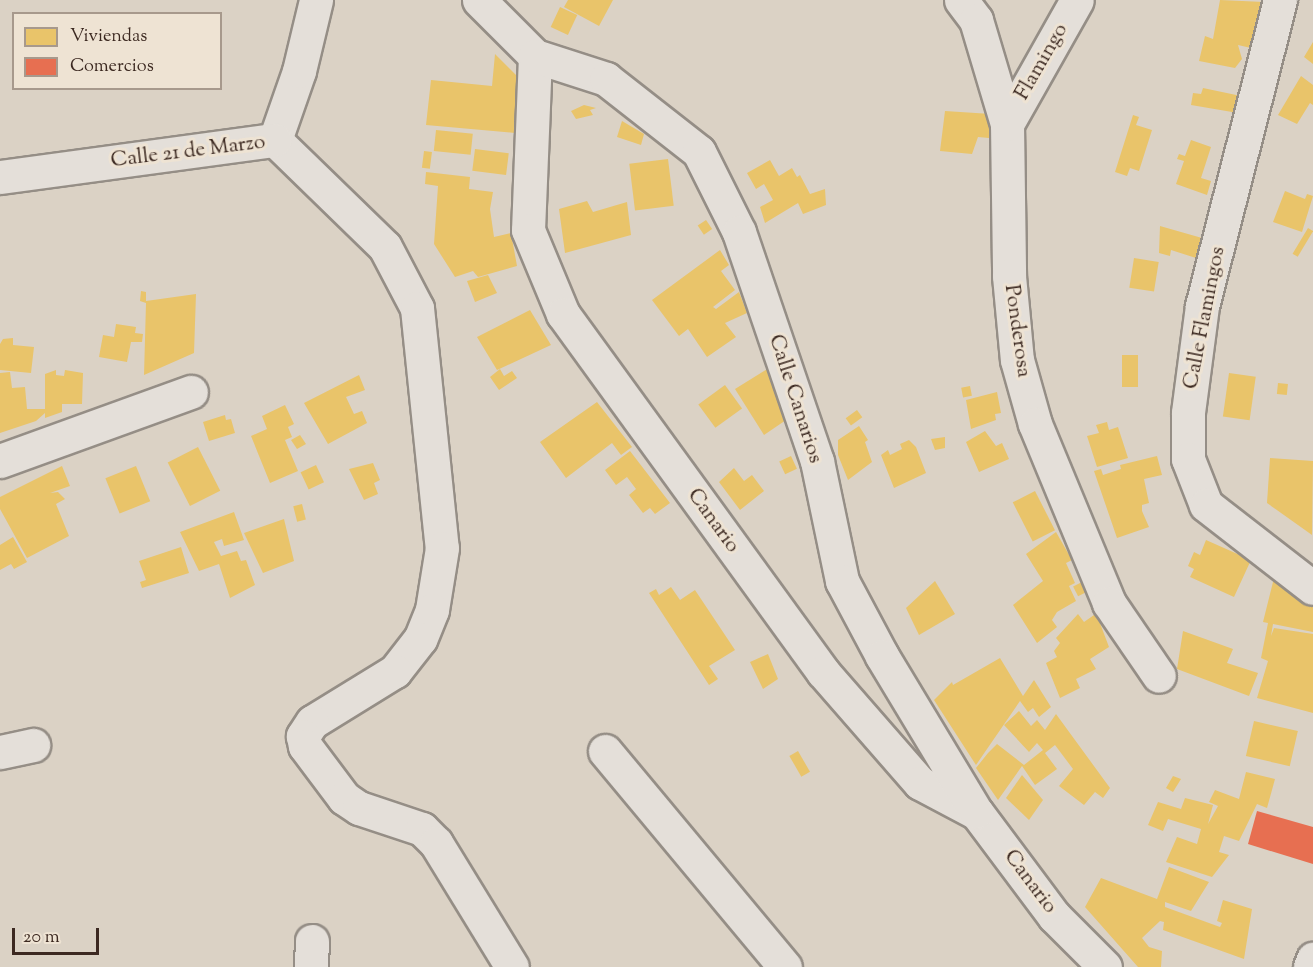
<!DOCTYPE html>
<style>
body{margin:0}
#map{position:relative;width:1313px;height:967px;overflow:hidden;background:#dbd2c5;font-family:"Sorts Mill Goudy",serif}
div>[style]{position:absolute}
.homes>*{inset:0;background:#e9c46a;transform-origin:0 0}
.shops>*{inset:0;background:#e76f51}
.roads{filter:drop-shadow(2px 0 #958e86) drop-shadow(-2px 0 #958e86) drop-shadow(0 2px #958e86) drop-shadow(0 -2px #958e86)}
.minor>*{height:33px;margin:-16.5px;padding:0 16.5px;transform-origin:16.5px;border-radius:16.5px;background:#e4dfd9}
span{translate:-50% -50%;white-space:nowrap;text-align:center;line-height:1.15;-webkit-text-stroke:6px #eee3d3;paint-order:stroke}
.street-label{font-size:21px;color:#3c2921}
.legend{position:absolute;left:12px;top:12px;width:210px;height:78px;box-sizing:border-box;background:#eee3d3;border:2px solid #a7998c;margin:0;padding:8px 10px;list-style:none;font-size:18px;color:#3c2921}
.legend li{display:flex;align-items:center;gap:12px;height:30px}
.legend b{width:30px;border:2px solid #a7998c}
.scale{position:absolute;left:12px;top:928px;width:87px;height:27px;box-sizing:border-box;border:3px solid #3c2921;border-top:0;padding-left:8px;font-size:18px;line-height:21px;white-space:nowrap;color:#3c2921;-webkit-text-stroke:4px #eee3d3;paint-order:stroke}
</style>
<div id="map">
<div class="homes">
<div style="clip-path:polygon(568px 0,613px 0,599px 26px,564px 7px)"></div>
<div style="clip-path:polygon(1220px 0,1264px 2px,1263px 20px,1256px 20px,1251px 48px,1238px 45px,1242px 59px,1235px 68px,1199px 61px,1205px 36px,1213px 39px)"></div>
<div style="left:560px;top:7px;width:19px;height:22px;rotate:25deg"></div>
<div style="clip-path:polygon(1313px 42px,1313px 64px,1304px 57px)"></div>
<div style="clip-path:polygon(495px 54px,517px 76px,520px 86px,515px 133px,426px 125px,431px 80px,492px 86px)"></div>
<div style="clip-path:polygon(1301px 76px,1313px 85px,1313px 105px,1310px 103px,1297px 124px,1278px 115px)"></div>
<div style="clip-path:polygon(1203px 88px,1241px 96px,1238px 113px,1191px 105px,1193px 93px,1201px 94px)"></div>
<div style="clip-path:polygon(584px 105px,596px 108px,590px 110px,593px 115px,576px 119px,571px 111px)"></div>
<div style="clip-path:polygon(945px 111px,991px 114px,989px 138px,978px 137px,972px 154px,940px 151px)"></div>
<div style="clip-path:polygon(1133px 115px,1139px 117px,1136px 125px,1152px 130px,1139px 171px,1130px 168px,1127px 176px,1115px 172px)"></div>
<div style="clip-path:polygon(622px 121px,644px 134px,641px 145px,617px 137px)"></div>
<div style="left:436px;top:130px;width:37px;height:21px;rotate:6deg"></div>
<div style="clip-path:polygon(1191px 140px,1211px 147px,1201px 178px,1211px 181px,1207px 195px,1176px 184px,1184px 161px,1177px 159px,1179px 154px,1185px 156px)"></div>
<div style="left:475px;top:149px;width:34px;height:22px;rotate:7deg"></div>
<div style="left:424px;top:151px;width:8px;height:17px;rotate:7deg"></div>
<div style="left:668px;top:159px;width:47px;height:39px;rotate:83deg"></div>
<div style="clip-path:polygon(770px 160px,779px 176px,792px 168px,797px 177px,800px 175px,810px 194px,825px 189px,826px 205px,803px 214px,798px 203px,765px 223px,760px 207px,773px 200px,764px 184px,756px 189px,747px 173px)"></div>
<div style="clip-path:polygon(426px 172px,470px 177px,469px 189px,493px 192px,490px 209px,494px 237px,511px 233px,517px 266px,478px 277px,473px 271px,455px 277px,434px 244px,438px 186px,425px 184px)"></div>
<div style="clip-path:polygon(1285px 191px,1305px 199px,1307px 194px,1313px 196px,1302px 232px,1273px 222px)"></div>
<div style="clip-path:polygon(587px 201px,593px 212px,627px 202px,631px 235px,565px 253px,559px 209px)"></div>
<div style="left:706px;top:220px;width:11px;height:10px;rotate:56deg"></div>
<div style="clip-path:polygon(1160px 226px,1202px 238px,1196px 258px,1171px 250px,1170px 256px,1159px 253px)"></div>
<div style="left:1308px;top:228px;width:6px;height:30px;rotate:31deg"></div>
<div style="clip-path:polygon(720px 250px,729px 265px,721px 271px,735px 290px,713px 307px,716px 309px,739px 292px,747px 313px,725px 323px,736px 337px,707px 357px,688px 329px,679px 336px,652px 300px)"></div>
<div style="left:1134px;top:258px;width:25px;height:30px;rotate:9deg"></div>
<div style="clip-path:polygon(488px 275px,497px 293px,475px 302px,467px 281px)"></div>
<div style="clip-path:polygon(141px 291px,146px 292px,146px 301px,196px 294px,194px 353px,144px 375px,146px 303px,140px 301px)"></div>
<div style="clip-path:polygon(530px 310px,551px 345px,497px 370px,477px 337px)"></div>
<div style="clip-path:polygon(116px 324px,136px 327px,135px 333px,143px 334px,142px 342px,131px 342px,127px 362px,99px 357px,103px 335px,114px 337px)"></div>
<div style="clip-path:polygon(13px 338px,13px 345px,34px 347px,31px 373px,0 370px,0 344px,3px 339px)"></div>
<div style="left:1122px;top:355px;width:16px;height:32px"></div>
<div style="clip-path:polygon(769px 368px,786px 420px,764px 435px,735px 389px)"></div>
<div style="clip-path:polygon(500px 369px,504px 376px,512px 371px,517px 378px,499px 390px,490px 377px)"></div>
<div style="clip-path:polygon(56px 370px,56px 375px,64px 376px,65px 370px,83px 373px,82px 404px,62px 404px,62px 412px,45px 418px,45px 413px,36px 421px,0 433px,0 373px,10px 372px,12px 388px,25px 387px,27px 409px,45px 409px,45px 374px)"></div>
<div style="left:1229px;top:373px;width:27px;height:44px;rotate:8deg"></div>
<div style="clip-path:polygon(359px 375px,365px 390px,346px 397px,354px 414px,362px 411px,367px 423px,328px 444px,304px 403px)"></div>
<div style="left:1278px;top:383px;width:10px;height:11px;rotate:6deg"></div>
<div style="left:725px;top:385px;width:29px;height:33px;rotate:54deg"></div>
<div style="left:970px;top:386px;width:10px;height:9px;rotate:79deg"></div>
<div style="clip-path:polygon(997px 392px,1001px 413px,995px 414px,996px 420px,971px 429px,966px 400px)"></div>
<div style="clip-path:polygon(597px 402px,632px 447px,621px 455px,612px 443px,566px 478px,540px 442px)"></div>
<div style="clip-path:polygon(285px 405px,294px 424px,288px 427px,292px 437px,285px 440px,298px 471px,270px 483px,251px 436px,267px 429px,262px 416px)"></div>
<div style="left:857px;top:410px;width:9px;height:14px;rotate:54deg"></div>
<div style="clip-path:polygon(225px 415px,226px 420px,231px 419px,235px 433px,209px 441px,203px 422px)"></div>
<div style="clip-path:polygon(1107px 422px,1109px 430px,1118px 427px,1128px 458px,1097px 467px,1087px 436px,1099px 433px,1096px 425px)"></div>
<div style="clip-path:polygon(859px 426px,868px 440px,865px 442px,872px 462px,848px 480px,838px 455px,838px 440px)"></div>
<div style="clip-path:polygon(985px 431px,996px 446px,1002px 443px,1009px 459px,979px 472px,966px 442px)"></div>
<div style="clip-path:polygon(300px 435px,306px 444px,297px 449px,291px 440px)"></div>
<div style="clip-path:polygon(945px 437px,945px 448px,935px 450px,931px 439px)"></div>
<div style="clip-path:polygon(909px 440px,916px 447px,926px 473px,894px 488px,881px 455px,888px 450px,890px 455px,902px 449px,900px 444px)"></div>
<div style="left:198px;top:447px;width:49px;height:34px;rotate:63deg"></div>
<div style="clip-path:polygon(630px 451px,670px 503px,655px 514px,650px 508px,643px 513px,629px 495px,636px 489px,627px 477px,616px 485px,605px 470px)"></div>
<div style="left:791px;top:456px;width:14px;height:13px;rotate:65deg"></div>
<div style="clip-path:polygon(1157px 456px,1162px 475px,1144px 479px,1149px 503px,1142px 505px,1142px 511px,1149px 527px,1117px 538px,1094px 471px,1101px 469px,1103px 475px,1121px 469px,1120px 465px)"></div>
<div style="clip-path:polygon(1270px 458px,1313px 461px,1312px 535px,1267px 503px)"></div>
<div style="clip-path:polygon(373px 463px,380px 480px,374px 483px,378px 494px,364px 500px,349px 469px)"></div>
<div style="left:316px;top:465px;width:19px;height:17px;rotate:65deg"></div>
<div style="clip-path:polygon(62px 466px,70px 486px,50px 493px,58px 492px,65px 499px,56px 504px,69px 536px,27px 558px,0 509px,0 497px)"></div>
<div style="left:136px;top:466px;width:38px;height:33px;rotate:68deg"></div>
<div style="clip-path:polygon(734px 468px,744px 481px,752px 475px,764px 491px,740px 510px,719px 482px)"></div>
<div style="left:1035px;top:491px;width:44px;height:25px;rotate:63deg"></div>
<div style="left:302px;top:504px;width:16px;height:9px;rotate:76deg"></div>
<div style="clip-path:polygon(234px 512px,244px 540px,224px 546px,222px 539px,214px 542px,221px 556px,237px 551px,241px 561px,246px 560px,255px 585px,230px 598px,219px 564px,199px 571px,180px 532px)"></div>
<div style="clip-path:polygon(284px 519px,294px 561px,263px 573px,244px 533px)"></div>
<div style="clip-path:polygon(1056px 532px,1072px 560px,1066px 563px,1075px 583px,1069px 586px,1076px 601px,1057px 612px,1052px 620px,1057px 627px,1037px 643px,1013px 605px,1043px 581px,1026px 554px)"></div>
<div style="clip-path:polygon(13px 537px,27px 562px,14px 569px,11px 564px,0 570px,0 545px)"></div>
<div style="clip-path:polygon(1206px 540px,1251px 560px,1234px 597px,1190px 577px,1194px 569px,1188px 566px,1194px 552px,1200px 555px)"></div>
<div style="clip-path:polygon(181px 547px,189px 573px,142px 588px,140px 582px,146px 580px,139px 561px)"></div>
<div style="clip-path:polygon(1277px 566px,1313px 596px,1313px 632px,1273px 624px,1271px 636px,1274px 628px,1313px 634px,1313px 713px,1257px 698px,1268px 661px,1261px 658px,1268px 623px,1263px 622px)"></div>
<div style="clip-path:polygon(935px 581px,955px 614px,919px 635px,906px 608px)"></div>
<div style="left:1082px;top:582px;width:11px;height:10px;rotate:63deg"></div>
<div style="clip-path:polygon(671px 587px,680px 600px,695px 590px,735px 650px,709px 666px,718px 679px,709px 685px,649px 593px,656px 589px,659px 595px)"></div>
<div style="clip-path:polygon(1078px 614px,1084px 622px,1094px 615px,1098px 618px,1109px 647px,1090px 659px,1096px 669px,1076px 679px,1080px 688px,1060px 698px,1046px 663px,1057px 657px,1054px 651px,1060px 643px,1056px 638px)"></div>
<div style="clip-path:polygon(1183px 631px,1233px 649px,1227px 663px,1258px 673px,1249px 696px,1177px 669px)"></div>
<div style="clip-path:polygon(768px 654px,778px 679px,763px 689px,750px 662px)"></div>
<div style="clip-path:polygon(1000px 658px,1023px 696px,1034px 680px,1051px 707px,1039px 717px,1033px 708px,1028px 712px,1020px 701px,976px 765px,934px 700px,952px 682px,953px 685px)"></div>
<div style="clip-path:polygon(1019px 711px,1031px 726px,1037px 720px,1045px 730px,1056px 714px,1110px 788px,1103px 798px,1095px 792px,1084px 805px,1059px 786px,1073px 769px,1055px 745px,1045px 753px,1057px 769px,1035px 785px,1022px 766px,998px 800px,976px 768px,988px 753px,997px 744px,1024px 765px,1043px 750px,1037px 743px,1029px 752px,1004px 725px)"></div>
<div style="left:1254px;top:721px;width:45px;height:36px;rotate:13deg"></div>
<div style="left:798px;top:751px;width:24px;height:10px;rotate:60deg"></div>
<div style="clip-path:polygon(1246px 772px,1275px 779px,1267px 808px,1257px 804px,1239px 841px,1224px 836px,1219px 852px,1229px 855px,1212px 877px,1166px 862px,1177px 837px,1197px 844px,1201px 829px,1168px 819px,1163px 831px,1148px 825px,1158px 802px,1181px 809px,1185px 798px,1213px 805px,1208px 824px,1218px 806px,1209px 802px,1215px 790px,1239px 799px)"></div>
<div style="clip-path:polygon(1022px 775px,1043px 800px,1029px 820px,1006px 798px)"></div>
<div style="clip-path:polygon(1173px 776px,1181px 779px,1173px 792px,1166px 788px)"></div>
<div style="clip-path:polygon(1169px 867px,1209px 882px,1191px 911px,1165px 902px,1165px 907px,1220px 927px,1222px 923px,1217px 921px,1223px 900px,1252px 909px,1244px 959px,1163px 930px,1164px 922px,1160px 921px,1142px 938px,1149px 947px,1162px 951px,1161px 967px,1138px 967px,1085px 907px,1101px 878px,1157px 899px)"></div>
</div>
<div class="shops">
<div style="clip-path:polygon(1257px 811px,1313px 827px,1313px 864px,1248px 844px)"></div>
</div>
<div class="roads">
<div class="minor">
<div style="left:479px;top:0;width:79px;rotate:45deg"></div>
<div style="left:535px;top:56px;width:174px;rotate:92.3deg"></div>
<div style="left:528px;top:230px;width:91px;rotate:67.4deg"></div>
<div style="left:563px;top:314px;width:442px;rotate:54deg"></div>
<div style="left:823px;top:672px;width:147px;rotate:48.9deg"></div>
<div style="left:920px;top:783px;width:64px;rotate:27.8deg"></div>
<div style="left:977px;top:813px;width:129px;rotate:53.2deg"></div>
<div style="left:1054px;top:916px;width:72px;rotate:45deg"></div>
<div style="left:961px;top:0;width:25px;rotate:53deg"></div>
<div style="left:976px;top:20px;width:109px;rotate:73.4deg"></div>
<div style="left:1007px;top:124px;width:152px;rotate:89.2deg"></div>
<div style="left:1009px;top:276px;width:84px;rotate:84.6deg"></div>
<div style="left:1017px;top:360px;width:66px;rotate:74.3deg"></div>
<div style="left:1035px;top:424px;width:194px;rotate:67.5deg"></div>
<div style="left:1109px;top:603px;width:88px;rotate:55.6deg"></div>
<div style="left:1280px;top:0;width:316px;rotate:104.3deg"></div>
<div style="left:1202px;top:306px;width:108px;rotate:97.5deg"></div>
<div style="left:1188px;top:413px;width:46px;rotate:90deg"></div>
<div style="left:1188px;top:459px;width:49px;rotate:68.6deg"></div>
<div style="left:1206px;top:505px;width:135px;rotate:37.8deg"></div>
<div style="left:535px;top:56px;width:75px;rotate:17.9deg"></div>
<div style="left:606px;top:79px;width:118px;rotate:38.1deg"></div>
<div style="left:699px;top:152px;width:89px;rotate:63.4deg"></div>
<div style="left:739px;top:232px;width:242px;rotate:71.2deg"></div>
<div style="left:817px;top:461px;width:123px;rotate:78.2deg"></div>
<div style="left:842px;top:581px;width:85px;rotate:61.9deg"></div>
<div style="left:882px;top:656px;width:182px;rotate:58.9deg"></div>
<div style="left:1007px;top:124px;width:142px;rotate:-60.6deg"></div>
<div style="left:275px;top:140px;width:153px;rotate:44.2deg"></div>
<div style="left:385px;top:247px;width:69px;rotate:62.3deg"></div>
<div style="left:417px;top:308px;width:241px;rotate:84.1deg"></div>
<div style="left:442px;top:548px;width:63px;rotate:99.2deg"></div>
<div style="left:432px;top:610px;width:31px;rotate:112deg"></div>
<div style="left:420px;top:639px;width:41px;rotate:128deg"></div>
<div style="left:395px;top:671px;width:97px;rotate:148.4deg"></div>
<div style="left:312px;top:722px;width:17px;rotate:123deg"></div>
<div style="left:303px;top:736px;width:10px;rotate:79deg"></div>
<div style="left:305px;top:746px;width:65px;rotate:53.1deg"></div>
<div style="left:344px;top:798px;width:18px;rotate:34deg"></div>
<div style="left:359px;top:808px;width:66px;rotate:18.4deg"></div>
<div style="left:422px;top:829px;width:20px;rotate:45deg"></div>
<div style="left:436px;top:843px;width:145px;rotate:58.5deg"></div>
<div style="left:275px;top:140px;width:73px;rotate:-70.8deg"></div>
<div style="left:299px;top:71px;width:73px;rotate:-76.5deg"></div>
<div style="left:0;top:177px;width:277px;rotate:-7.7deg"></div>
<div style="left:0;top:461px;width:203px;rotate:-19.9deg"></div>
<div style="left:605px;top:751px;width:281px;rotate:50.2deg"></div>
<div style="left:0;top:752px;width:34px;rotate:-12deg"></div>
<div style="left:311px;top:967px;width:26px;rotate:-88deg"></div>
<div style="left:1310px;top:967px;width:9px;rotate:-69deg"></div>
</div>
</div>
<div class="street-label">
<span style="left:1042px;top:62px;rotate:-60deg">Flamingo</span>
<span style="left:188px;top:152px;rotate:-7deg">Calle 21 de Marzo</span>
<span style="left:1205px;top:318px;rotate:-79deg">Calle Flamingos</span>
<span style="left:1017px;top:331px;rotate:82deg">Ponderosa</span>
<span style="left:795px;top:399px;rotate:72deg">Calle Canarios</span>
<span style="left:713px;top:521px;rotate:54deg">Canario</span>
<span style="left:1030px;top:882px;rotate:53deg">Canario</span>
</div>
<ul class="legend">
<li><b style="height:16px;background:#e9c46a"></b>Viviendas</li>
<li><b style="height:16px;background:#e76f51"></b>Comercios</li>
</ul>
<div class="scale">20 m</div>
</div>
